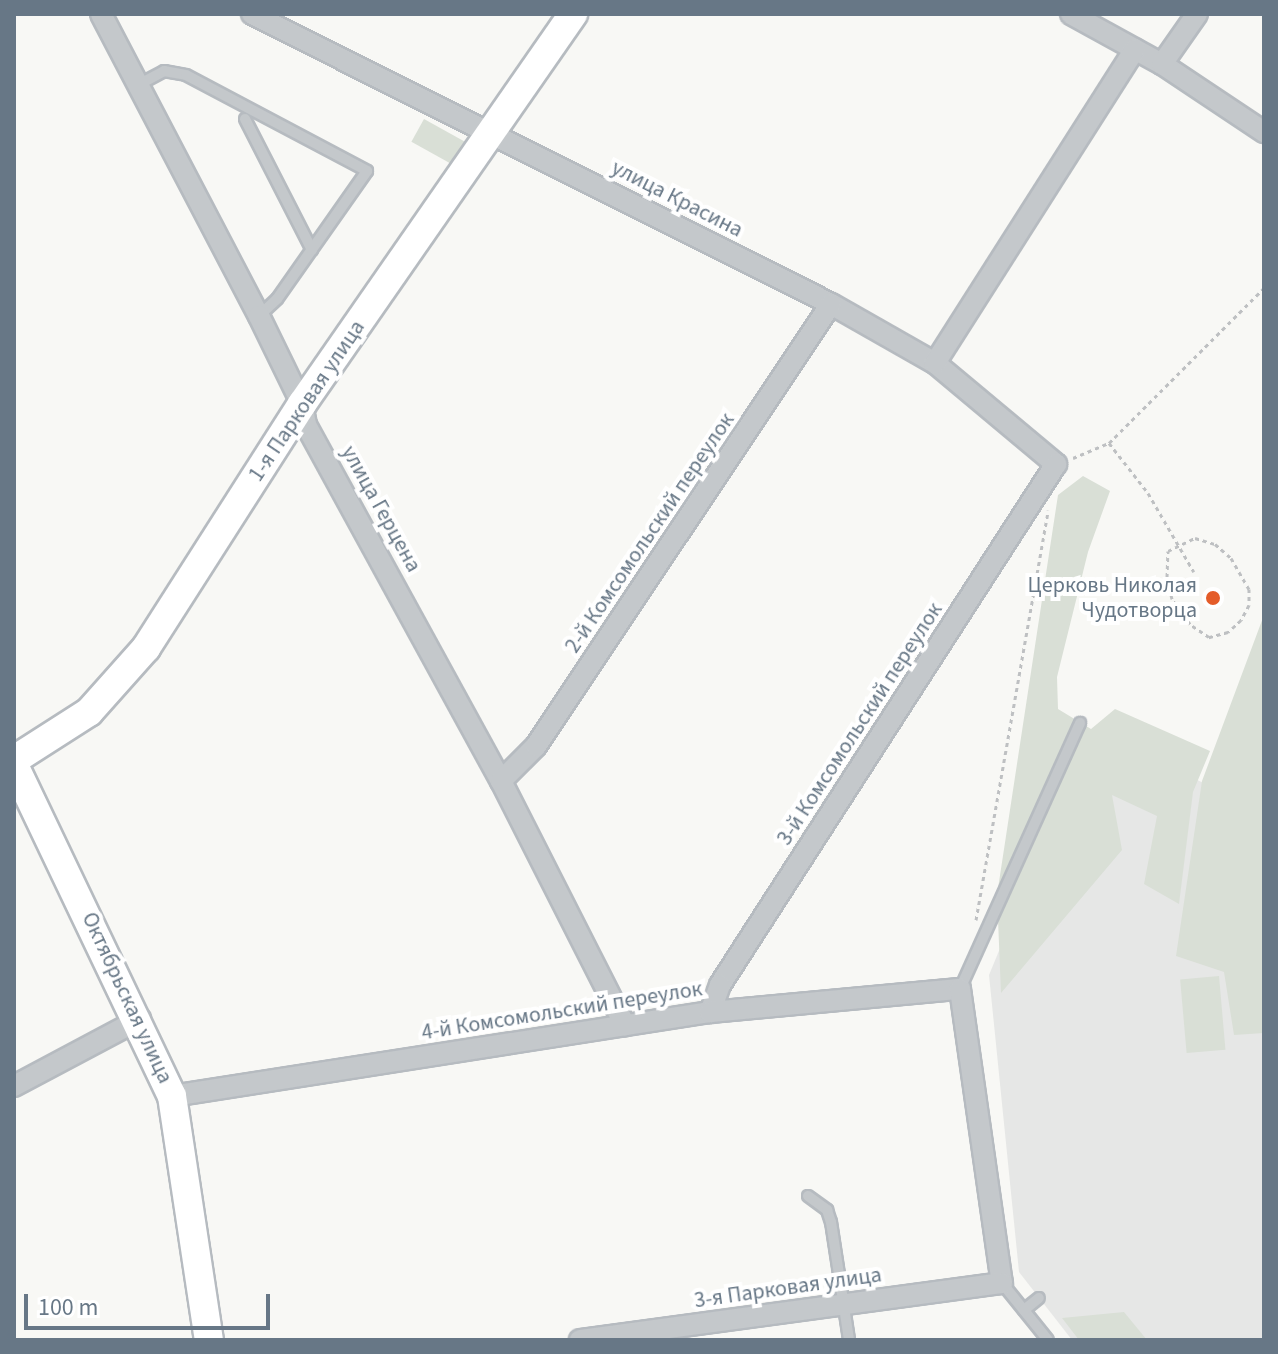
<!DOCTYPE html>
<meta charset="utf-8">
<style>
body{margin:0}
#map{position:relative;width:1278px;height:1354px;overflow:hidden;background:#f8f8f5;font-family:"Source Sans 3",sans-serif}
div>[style]{position:absolute}
.built>*{inset:0;background:#e6e7e6}
.green>*{inset:0;background:#d9dfd6;transform-origin:0 0}
.path>*{height:3px;margin-top:-1.5px;transform-origin:0;background:repeating-linear-gradient(90deg,#bec0c2 0 4px,transparent 0 8px)}
.roads{filter:drop-shadow(2px 0 #b6bbc0) drop-shadow(-2px 0 #b6bbc0) drop-shadow(0 2px #b6bbc0) drop-shadow(0 -2px #b6bbc0)}
.lane>*{height:10px;margin:-5px;padding:0 5px;transform-origin:5px;border-radius:5px;background:#c4c8cb}
.street>*{height:20px;margin:-10px;padding:0 10px;transform-origin:10px;border-radius:10px;background:#c4c8cb}
.secondary>*{height:28px;margin:-14px;padding:0 14px;transform-origin:14px;border-radius:14px;background:#fff}
.dots>*{width:22px;height:22px;translate:-50% -50%;box-sizing:border-box;border:4px solid #fff;border-radius:50%}
span{translate:-50% -50%;white-space:nowrap;text-align:center;line-height:1.15;-webkit-text-stroke:8px #fff;paint-order:stroke}
.street-label{font-size:22px;color:#677786}
.poi-label{font-size:22px;color:#677786}
.right{translate:-100% -50%;text-align:right}
.frame{position:absolute;inset:0;border:16px solid #677786;pointer-events:none}
.scale{position:absolute;left:24px;top:1294px;width:246px;height:36px;box-sizing:border-box;border:4px solid #677786;border-top:0;padding-left:10px;font-size:24px;line-height:28px;white-space:nowrap;color:#677786;-webkit-text-stroke:6px #fff;paint-order:stroke}
</style>
<div id="map">
<div class="built">
<div style="clip-path:polygon(1091px 729px,1264px 812px,1264px 1340px,1072px 1340px,1019px 1272px,989px 975px)"></div>
</div>
<div class="green">
<div style="left:424px;top:119px;width:53px;height:26px;rotate:29deg"></div>
<div style="clip-path:polygon(1083px 476px,1110px 491px,1088px 552px,1057px 677px,1058px 709px,1091px 729px,1115px 709px,1210px 751px,1193px 792px,1179px 904px,1144px 884px,1157px 816px,1112px 795px,1122px 850px,1001px 993px,997px 895px,1058px 495px)"></div>
<div style="clip-path:polygon(1264px 615px,1264px 1033px,1234px 1035px,1224px 972px,1176px 956px,1202px 781px)"></div>
<div style="left:1219px;top:976px;width:74px;height:39px;rotate:85deg"></div>
<div style="clip-path:polygon(1124px 1312px,1147px 1340px,1079px 1340px,1062px 1318px)"></div>
</div>
<div class="path">
<div style="left:1109px;top:443px;width:63px;rotate:52deg"></div>
<div style="left:1148px;top:493px;width:91px;rotate:59.8deg"></div>
<div style="left:1073px;top:458px;width:39px;rotate:-23deg"></div>
<div style="left:1109px;top:443px;width:219px;rotate:-45deg"></div>
<div style="left:1195px;top:538px;width:21px;rotate:17deg"></div>
<div style="left:1215px;top:544px;width:21px;rotate:41deg"></div>
<div style="left:1231px;top:558px;width:36px;rotate:60deg"></div>
<div style="left:1249px;top:589px;width:16px;rotate:90deg"></div>
<div style="left:1249px;top:605px;width:17px;rotate:118deg"></div>
<div style="left:1241px;top:620px;width:18px;rotate:137deg"></div>
<div style="left:1228px;top:632px;width:20px;rotate:165deg"></div>
<div style="left:1209px;top:637px;width:23px;rotate:-146deg"></div>
<div style="left:1190px;top:624px;width:31px;rotate:-126deg"></div>
<div style="left:1172px;top:599px;width:23px;rotate:-103deg"></div>
<div style="left:1167px;top:577px;width:26px;rotate:-88deg"></div>
<div style="left:1168px;top:551px;width:30px;rotate:-26deg"></div>
<div style="left:976px;top:920px;width:416px;rotate:-80deg"></div>
</div>
<div class="roads">
<div class="lane">
<div style="left:138px;top:85px;width:30px;rotate:-28deg"></div>
<div style="left:164px;top:71px;width:22px;rotate:10deg"></div>
<div style="left:186px;top:75px;width:205px;rotate:27.9deg"></div>
<div style="left:367px;top:171px;width:156px;rotate:125.1deg"></div>
<div style="left:277px;top:299px;width:25px;rotate:137deg"></div>
<div style="left:245px;top:119px;width:147px;rotate:62.9deg"></div>
<div style="left:960px;top:989px;width:292px;rotate:-65.7deg"></div>
<div style="left:808px;top:1196px;width:24px;rotate:36deg"></div>
<div style="left:827px;top:1210px;width:13px;rotate:72deg"></div>
<div style="left:831px;top:1222px;width:119px;rotate:81.3deg"></div>
<div style="left:1002px;top:1283px;width:73px;rotate:51.1deg"></div>
<div style="left:1024px;top:1310px;width:19px;rotate:-39deg"></div>
</div>
<div class="street">
<div style="left:101px;top:14px;width:341px;rotate:62.4deg"></div>
<div style="left:259px;top:316px;width:98px;rotate:64deg"></div>
<div style="left:302px;top:404px;width:21px;rotate:79deg"></div>
<div style="left:306px;top:425px;width:406px;rotate:61.3deg"></div>
<div style="left:501px;top:781px;width:274px;rotate:63.1deg"></div>
<div style="left:252px;top:14px;width:648px;rotate:26.6deg"></div>
<div style="left:831px;top:304px;width:120px;rotate:29.6deg"></div>
<div style="left:935px;top:363px;width:158px;rotate:39.9deg"></div>
<div style="left:1056px;top:464px;width:620px;rotate:122.82deg"></div>
<div style="left:720px;top:985px;width:29px;rotate:110deg"></div>
<div style="left:1071px;top:14px;width:104px;rotate:28.8deg"></div>
<div style="left:1162px;top:64px;width:123px;rotate:33.7deg"></div>
<div style="left:1162px;top:64px;width:61px;rotate:-55deg"></div>
<div style="left:935px;top:363px;width:372px;rotate:-57.5deg"></div>
<div style="left:501px;top:781px;width:49px;rotate:-45deg"></div>
<div style="left:536px;top:746px;width:531px;rotate:-56.28deg"></div>
<div style="left:14px;top:1086px;width:143px;rotate:-28deg"></div>
<div style="left:172px;top:1096px;width:545px;rotate:-8.87deg"></div>
<div style="left:710px;top:1012px;width:251px;rotate:-5.3deg"></div>
<div style="left:960px;top:989px;width:297px;rotate:81.9deg"></div>
<div style="left:1002px;top:1283px;width:426px;rotate:172.3deg"></div>
</div>
<div class="secondary">
<div style="left:14px;top:760px;width:89px;rotate:-32.6deg"></div>
<div style="left:89px;top:712px;width:86px;rotate:-48.3deg"></div>
<div style="left:146px;top:648px;width:290px;rotate:-57.4deg"></div>
<div style="left:302px;top:404px;width:475px;rotate:-55.2deg"></div>
<div style="left:14px;top:765px;width:367px;rotate:64.5deg"></div>
<div style="left:172px;top:1096px;width:247px;rotate:81.4deg"></div>
</div>
</div>
<div class="dots">
<div style="left:1213px;top:598px;background:#e45c29"></div>
</div>
<div class="street-label">
<span style="left:677px;top:199px;rotate:27deg">улица Красина</span>
<span style="left:307px;top:401px;rotate:-56deg">1-я Парковая улица</span>
<span style="left:381px;top:509px;rotate:61deg">улица Герцена</span>
<span style="left:650px;top:533px;rotate:-56deg">2-й Комсомольский переулок</span>
<span style="left:860px;top:724px;rotate:-57deg">3-й Комсомольский переулок</span>
<span style="left:127px;top:998px;rotate:65deg">Октябрьская улица</span>
<span style="left:562px;top:1011px;rotate:-9deg">4-й Комсомольский переулок</span>
<span style="left:788px;top:1288px;rotate:-8deg">3-я Парковая улица</span>
</div>
<div class="poi-label">
<span class="right" style="left:1197px;top:598px">Церковь Николая<br>Чудотворца</span>
</div>
<div class="frame"></div>
<div class="scale">100 m</div>
</div>
